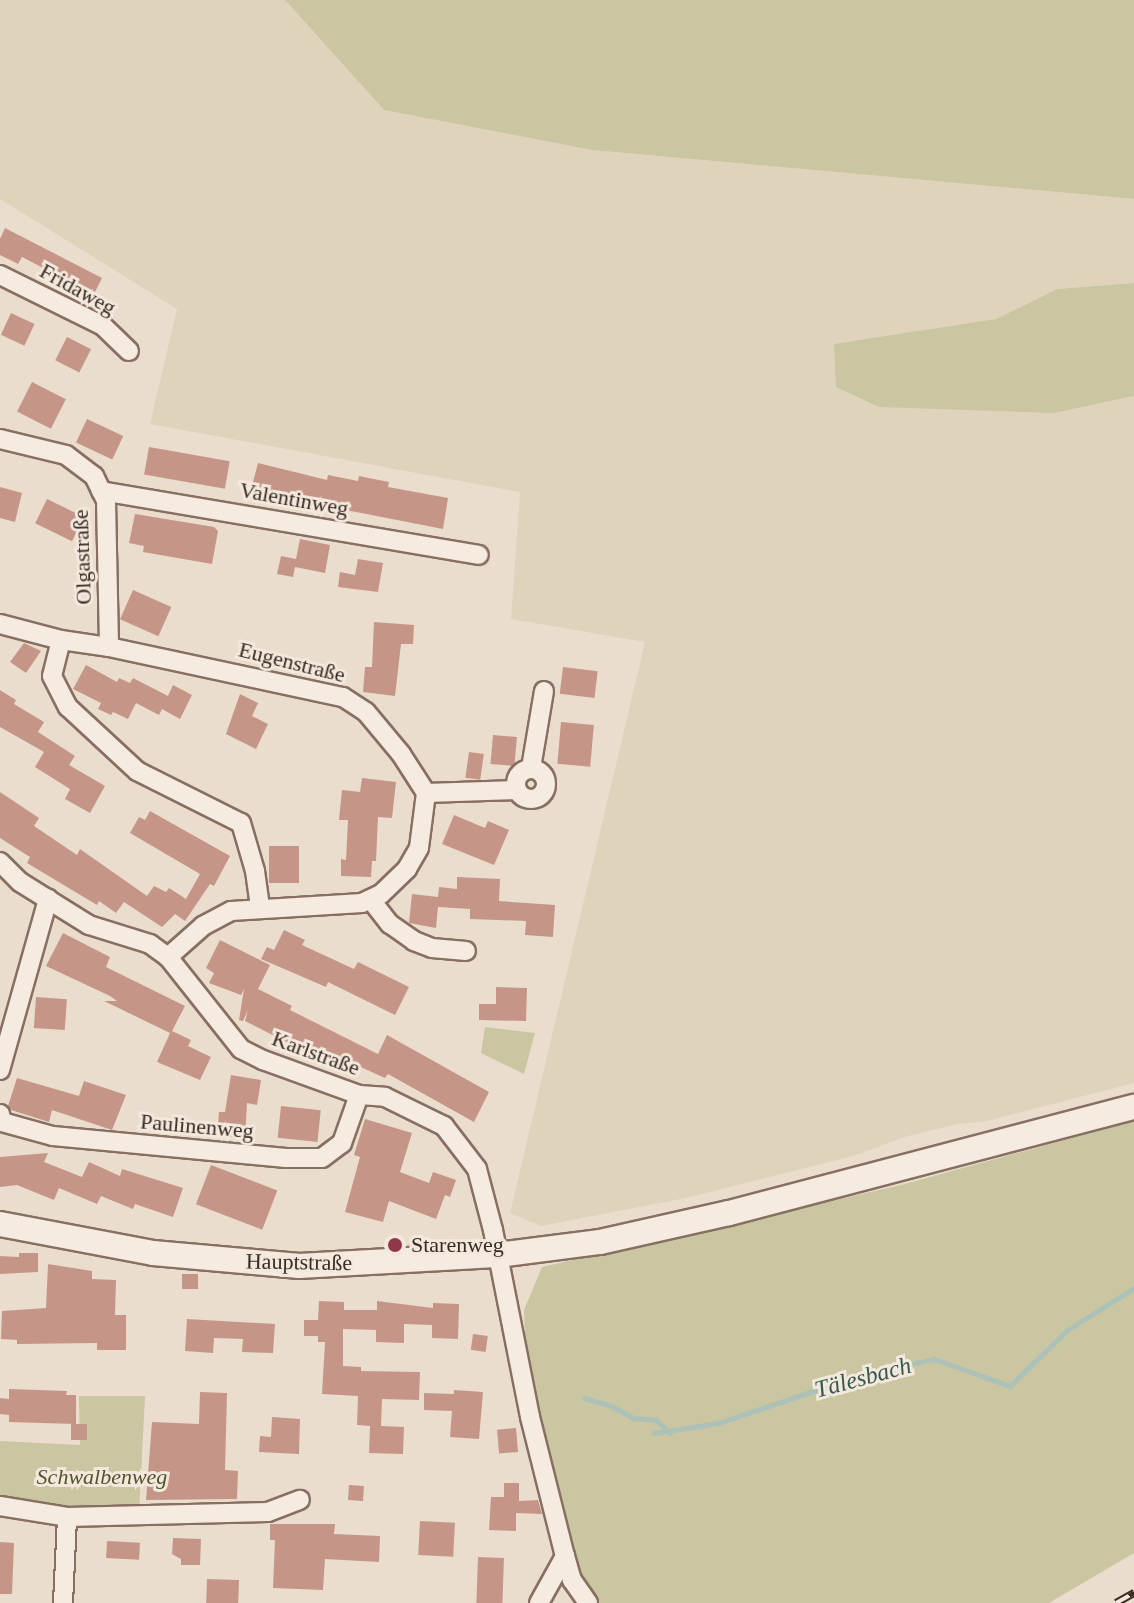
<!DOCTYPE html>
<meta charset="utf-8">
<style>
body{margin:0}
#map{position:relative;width:1134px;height:1603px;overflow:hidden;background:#ebddcd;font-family:Georgia,serif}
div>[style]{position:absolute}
.farmland>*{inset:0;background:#e0d3bb}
.green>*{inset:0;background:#c9c6a1}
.stream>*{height:5px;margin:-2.5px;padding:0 2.5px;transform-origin:2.5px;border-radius:2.5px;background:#acc1b7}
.building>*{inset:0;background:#c59687;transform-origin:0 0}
.roads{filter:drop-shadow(2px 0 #876f62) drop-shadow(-2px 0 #876f62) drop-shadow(0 2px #876f62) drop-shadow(0 -2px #876f62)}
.minor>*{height:18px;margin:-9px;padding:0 9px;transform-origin:9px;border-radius:9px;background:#f6ebe0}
.minor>.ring{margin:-9px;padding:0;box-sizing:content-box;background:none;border:18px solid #f6ebe0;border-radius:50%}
.tertiary>*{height:24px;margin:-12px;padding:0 12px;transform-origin:12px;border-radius:12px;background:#f6ebe0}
.rail>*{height:8px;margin-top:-4px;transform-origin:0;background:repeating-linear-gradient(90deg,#f3e8dc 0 15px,#3a2a23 0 30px);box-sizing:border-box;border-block:2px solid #3a2a23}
.dots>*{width:22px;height:22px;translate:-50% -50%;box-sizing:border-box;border:4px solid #f3e8dc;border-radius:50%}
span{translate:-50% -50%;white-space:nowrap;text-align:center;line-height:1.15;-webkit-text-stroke:6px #f3e8dc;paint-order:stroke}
.street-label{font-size:22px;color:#3a2a23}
.poi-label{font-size:22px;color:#3a2a23}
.left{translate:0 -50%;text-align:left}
.park-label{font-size:22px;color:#51542c;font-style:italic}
.water-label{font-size:24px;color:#34574f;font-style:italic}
</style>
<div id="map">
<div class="farmland">
<div style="clip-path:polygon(0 0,285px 0,384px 110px,592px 150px,1134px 199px,1134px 283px,1057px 289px,996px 319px,834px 345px,1054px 413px,1134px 396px,1134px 1083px,987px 1121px,958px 1124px,908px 1136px,853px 1156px,691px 1197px,541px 1226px,510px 1213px,645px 642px,511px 619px,520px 492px,150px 424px,177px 309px,0 199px)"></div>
</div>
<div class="green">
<div style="clip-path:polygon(285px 0,1134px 0,1134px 199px,592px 150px,384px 110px)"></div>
<div style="clip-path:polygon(1134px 283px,1134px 396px,1054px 413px,879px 407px,836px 387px,834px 344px,996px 319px,1057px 289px)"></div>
<div style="clip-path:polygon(485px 1027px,535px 1033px,524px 1074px,481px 1053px)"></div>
<div style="clip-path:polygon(1134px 1121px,1134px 1553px,1049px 1603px,586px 1603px,529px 1424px,524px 1310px,542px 1267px,901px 1185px)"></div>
<div style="clip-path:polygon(79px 1396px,145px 1396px,139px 1514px,0 1506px,0 1441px,80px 1445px)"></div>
</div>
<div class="stream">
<div style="left:584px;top:1398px;width:26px;rotate:16deg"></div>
<div style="left:609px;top:1405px;width:27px;rotate:28deg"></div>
<div style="left:633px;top:1418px;width:23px;rotate:5deg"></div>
<div style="left:656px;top:1420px;width:19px;rotate:43deg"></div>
<div style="left:654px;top:1433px;width:65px;rotate:-8.9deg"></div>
<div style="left:718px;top:1423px;width:154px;rotate:-18.6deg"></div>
<div style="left:864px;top:1374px;width:72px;rotate:-12.1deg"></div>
<div style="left:934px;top:1359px;width:81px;rotate:19.6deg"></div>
<div style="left:1010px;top:1386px;width:80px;rotate:-44.5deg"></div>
<div style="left:1067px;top:1330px;width:79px;rotate:-32.1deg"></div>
</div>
<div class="building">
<div style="clip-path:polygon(5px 228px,102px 278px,93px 296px,75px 287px,72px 293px,43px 278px,47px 270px,22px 257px,18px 264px,0 255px,0 239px)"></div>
<div style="left:11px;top:313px;width:26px;height:24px;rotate:25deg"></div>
<div style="left:67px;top:337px;width:27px;height:26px;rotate:27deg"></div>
<div style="left:32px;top:382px;width:38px;height:33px;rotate:27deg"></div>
<div style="left:87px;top:419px;width:40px;height:26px;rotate:25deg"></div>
<div style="left:149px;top:447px;width:82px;height:28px;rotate:10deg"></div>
<div style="clip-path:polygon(258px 463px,327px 480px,328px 475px,358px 481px,359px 476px,389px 482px,388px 487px,448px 498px,443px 529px,310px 503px,311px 500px,250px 493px)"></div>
<div style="clip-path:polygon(0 487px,22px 493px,15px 522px,0 518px)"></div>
<div style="left:47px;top:499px;width:41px;height:27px;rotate:26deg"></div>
<div style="clip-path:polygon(135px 514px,214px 527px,218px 531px,212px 564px,143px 552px,144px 546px,129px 543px)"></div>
<div style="clip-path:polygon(300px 539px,330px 545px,325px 573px,295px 567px,293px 577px,277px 574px,281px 556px,296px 559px)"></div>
<div style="clip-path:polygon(358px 559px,383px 563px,378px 592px,338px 587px,340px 572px,355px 575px,353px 586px)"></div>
<div style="left:133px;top:590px;width:42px;height:32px;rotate:24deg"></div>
<div style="clip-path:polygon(374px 622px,414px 625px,413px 644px,401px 644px,395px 696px,363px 692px,365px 667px,372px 667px)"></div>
<div style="clip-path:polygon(24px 643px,41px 651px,26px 673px,10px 662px)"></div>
<div style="clip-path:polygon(86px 665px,117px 682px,119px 678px,130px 683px,133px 678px,168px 696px,173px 685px,192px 695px,180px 719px,162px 709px,159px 715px,136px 703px,128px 719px,113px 712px,111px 715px,98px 709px,101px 703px,73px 689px)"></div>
<div style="left:563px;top:667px;width:35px;height:27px;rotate:7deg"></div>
<div style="clip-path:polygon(0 690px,16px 700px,14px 704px,44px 722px,38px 732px,75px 756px,69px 765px,105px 786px,90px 813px,65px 799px,70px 789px,35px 767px,44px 752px,0 727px)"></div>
<div style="clip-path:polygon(240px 694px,258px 703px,252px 716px,268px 724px,256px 749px,226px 734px)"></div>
<div style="left:561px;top:722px;width:33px;height:42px;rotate:5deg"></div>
<div style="left:493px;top:735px;width:24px;height:29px;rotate:5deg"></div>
<div style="left:469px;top:752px;width:15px;height:26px;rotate:8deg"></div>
<div style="clip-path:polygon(362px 778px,396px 782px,392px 818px,378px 817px,376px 861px,372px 861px,371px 877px,341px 876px,341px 859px,346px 860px,348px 820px,339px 820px,342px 790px,360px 792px)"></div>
<div style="clip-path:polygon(0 792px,39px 818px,34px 826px,77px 855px,80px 849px,147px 896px,154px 886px,166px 892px,169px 888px,186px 899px,200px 874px,130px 833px,139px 817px,145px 820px,150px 811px,230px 856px,214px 886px,210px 884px,185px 921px,175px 914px,162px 927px,124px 902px,116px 913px,99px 901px,97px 905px,27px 863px,30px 857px,0 838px)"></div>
<div style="clip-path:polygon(454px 815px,485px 828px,488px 821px,509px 830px,494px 865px,442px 844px)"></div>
<div style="left:269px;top:846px;width:30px;height:37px"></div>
<div style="clip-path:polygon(457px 877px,500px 879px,499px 901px,555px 905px,553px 937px,525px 935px,526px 921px,470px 919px,470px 909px,438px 907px,436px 928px,409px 923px,412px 894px,438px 897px,439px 887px,457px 889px)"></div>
<div style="clip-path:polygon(284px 930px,305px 940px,302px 945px,354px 969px,358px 962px,409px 987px,395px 1015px,328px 982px,326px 987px,261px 959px,267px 947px,274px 950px)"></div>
<div style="clip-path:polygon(63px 933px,110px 957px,106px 967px,185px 1006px,172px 1031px,191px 1040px,188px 1046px,211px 1057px,200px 1080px,157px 1062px,170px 1033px,104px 1001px,117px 1001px,110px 996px,46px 966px)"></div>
<div style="clip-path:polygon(220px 940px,270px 965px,258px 989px,292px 1006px,290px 1010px,378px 1054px,387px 1035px,489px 1092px,474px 1122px,388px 1074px,385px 1078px,345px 1060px,342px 1067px,292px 1045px,245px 1021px,248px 1010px,243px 1021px,239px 1020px,244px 989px,241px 995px,209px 983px,214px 973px,206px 968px)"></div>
<div style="clip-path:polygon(496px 987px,527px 988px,526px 1021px,479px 1020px,479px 1004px,496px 1004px)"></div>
<div style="left:36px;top:997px;width:31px;height:31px;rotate:4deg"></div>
<div style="clip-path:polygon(231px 1075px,261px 1080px,257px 1105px,247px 1103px,245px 1138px,217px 1136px,219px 1112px,225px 1112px)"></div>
<div style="clip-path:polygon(17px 1078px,79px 1096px,84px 1081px,126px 1095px,112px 1130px,52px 1110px,49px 1122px,11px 1110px,8px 1106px)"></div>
<div style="left:281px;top:1106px;width:40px;height:32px;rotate:6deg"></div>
<div style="clip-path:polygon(365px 1119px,412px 1133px,400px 1172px,429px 1183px,433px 1172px,456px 1180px,450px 1197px,445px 1195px,436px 1219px,389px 1201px,383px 1222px,345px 1212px,360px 1157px,354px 1155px)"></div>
<div style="clip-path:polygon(48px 1153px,44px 1162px,82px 1177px,89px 1162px,120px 1176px,122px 1169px,183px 1188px,173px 1217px,135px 1204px,133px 1209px,101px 1196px,97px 1204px,59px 1188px,54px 1200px,17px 1185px,0 1187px,0 1157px)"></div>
<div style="left:211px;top:1165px;width:71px;height:42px;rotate:21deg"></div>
<div style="clip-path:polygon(19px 1253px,38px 1253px,38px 1272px,0 1274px,0 1256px,19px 1257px)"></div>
<div style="clip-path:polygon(48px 1264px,92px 1271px,92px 1279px,116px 1280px,115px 1315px,126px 1315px,126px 1350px,97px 1350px,97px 1343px,17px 1344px,17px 1340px,1px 1339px,2px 1311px,46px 1308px)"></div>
<div style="left:182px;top:1274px;width:16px;height:15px"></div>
<div style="clip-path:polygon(319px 1301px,344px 1302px,344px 1310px,377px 1310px,377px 1301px,433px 1308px,433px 1303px,459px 1304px,458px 1339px,432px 1338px,432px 1325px,404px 1324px,404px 1343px,376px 1342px,376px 1330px,343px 1329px,343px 1366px,361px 1367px,361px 1371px,420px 1372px,419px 1400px,382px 1399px,381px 1426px,404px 1427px,403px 1454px,369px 1453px,370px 1426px,357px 1425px,358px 1396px,322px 1394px,325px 1342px,318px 1342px,318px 1336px,304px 1336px,304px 1320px,318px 1320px)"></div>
<div style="clip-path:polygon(187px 1319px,275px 1324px,273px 1353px,242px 1352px,243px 1339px,214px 1338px,213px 1353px,185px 1351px)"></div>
<div style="left:473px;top:1334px;width:15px;height:16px;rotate:8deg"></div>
<div style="clip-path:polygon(9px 1389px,67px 1391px,66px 1395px,76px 1395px,76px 1424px,87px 1424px,87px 1440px,71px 1440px,71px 1424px,75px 1424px,9px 1422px,9px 1415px,0 1414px,0 1398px,9px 1399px)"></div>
<div style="clip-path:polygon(454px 1390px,483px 1392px,479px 1439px,450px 1437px,452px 1411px,424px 1410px,424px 1393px,454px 1394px)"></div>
<div style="clip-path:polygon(200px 1392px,227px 1393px,225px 1470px,238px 1471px,237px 1499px,146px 1500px,152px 1422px,199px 1424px)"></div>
<div style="clip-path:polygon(272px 1417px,300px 1419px,299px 1454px,259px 1452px,260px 1436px,271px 1437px)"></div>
<div style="left:516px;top:1428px;width:24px;height:19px;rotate:85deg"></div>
<div style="clip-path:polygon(504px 1483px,519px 1483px,519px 1501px,538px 1500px,542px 1514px,516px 1513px,516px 1531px,489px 1530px,491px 1497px,504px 1497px)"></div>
<div style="left:349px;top:1485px;width:15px;height:15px;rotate:4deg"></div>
<div style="left:420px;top:1521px;width:35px;height:34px;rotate:3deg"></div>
<div style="clip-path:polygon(270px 1524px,335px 1524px,334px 1534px,380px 1536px,379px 1562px,325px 1559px,323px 1590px,273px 1588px,275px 1540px,270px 1540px)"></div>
<div style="clip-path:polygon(173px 1538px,201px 1539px,200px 1565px,181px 1565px,181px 1559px,172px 1554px)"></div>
<div style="left:107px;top:1541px;width:33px;height:17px;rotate:3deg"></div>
<div style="clip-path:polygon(0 1542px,14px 1543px,12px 1594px,0 1594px)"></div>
<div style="left:478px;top:1557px;width:26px;height:46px;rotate:2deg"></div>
<div style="left:207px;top:1579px;width:32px;height:24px;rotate:2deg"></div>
</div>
<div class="roads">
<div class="minor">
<div style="left:0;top:275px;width:115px;rotate:26.3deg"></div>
<div style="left:103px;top:326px;width:36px;rotate:44deg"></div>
<div style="left:0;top:439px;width:68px;rotate:13.6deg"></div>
<div style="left:66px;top:455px;width:35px;rotate:37deg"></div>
<div style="left:94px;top:476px;width:28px;rotate:64deg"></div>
<div style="left:106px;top:501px;width:146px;rotate:88.8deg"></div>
<div style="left:101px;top:491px;width:383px;rotate:9.6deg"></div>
<div style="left:0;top:624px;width:63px;rotate:14.7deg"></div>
<div style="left:61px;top:640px;width:49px;rotate:8.3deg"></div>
<div style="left:109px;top:647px;width:239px;rotate:12.1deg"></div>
<div style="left:343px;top:697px;width:27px;rotate:33deg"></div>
<div style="left:366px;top:712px;width:55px;rotate:50.2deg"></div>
<div style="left:401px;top:754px;width:46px;rotate:57.3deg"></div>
<div style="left:426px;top:793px;width:55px;rotate:97.3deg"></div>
<div style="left:419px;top:848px;width:24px;rotate:120deg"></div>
<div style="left:407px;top:869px;width:36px;rotate:136deg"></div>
<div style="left:381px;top:894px;width:21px;rotate:155deg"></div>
<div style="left:362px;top:903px;width:131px;rotate:176.5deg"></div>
<div style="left:231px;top:911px;width:32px;rotate:152deg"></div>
<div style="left:203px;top:926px;width:47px;rotate:138.5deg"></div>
<div style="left:61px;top:640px;width:37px;rotate:104deg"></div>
<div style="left:52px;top:676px;width:35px;rotate:63deg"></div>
<div style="left:68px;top:707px;width:94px;rotate:42.8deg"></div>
<div style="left:137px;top:771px;width:116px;rotate:26.6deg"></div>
<div style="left:241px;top:823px;width:50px;rotate:73.7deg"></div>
<div style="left:255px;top:871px;width:36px;rotate:82deg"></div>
<div style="left:531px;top:768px;width:78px;rotate:-80.4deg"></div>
<div class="ring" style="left:516px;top:769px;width:12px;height:12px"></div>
<div style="left:426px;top:793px;width:91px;rotate:-1.9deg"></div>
<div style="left:0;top:862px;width:28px;rotate:45deg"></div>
<div style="left:20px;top:882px;width:81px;rotate:31.9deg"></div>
<div style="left:89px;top:925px;width:64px;rotate:17.3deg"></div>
<div style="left:150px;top:944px;width:22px;rotate:36deg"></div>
<div style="left:168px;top:957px;width:117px;rotate:51.6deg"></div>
<div style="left:241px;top:1049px;width:25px;rotate:27deg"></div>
<div style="left:263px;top:1060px;width:102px;rotate:20deg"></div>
<div style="left:359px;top:1095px;width:26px;rotate:4deg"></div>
<div style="left:385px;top:1097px;width:66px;rotate:26.2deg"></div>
<div style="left:444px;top:1126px;width:54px;rotate:52.5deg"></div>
<div style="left:477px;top:1169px;width:63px;rotate:75.3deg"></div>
<div style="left:493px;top:1230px;width:191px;rotate:78.8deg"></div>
<div style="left:530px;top:1417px;width:143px;rotate:75.9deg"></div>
<div style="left:565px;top:1556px;width:25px;rotate:74deg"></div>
<div style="left:572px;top:1580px;width:28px;rotate:55deg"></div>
<div style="left:371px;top:900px;width:31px;rotate:52deg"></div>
<div style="left:390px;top:924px;width:29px;rotate:35deg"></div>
<div style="left:414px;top:941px;width:19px;rotate:21deg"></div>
<div style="left:432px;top:948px;width:34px;rotate:5deg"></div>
<div style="left:0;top:1070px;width:178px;rotate:-74.3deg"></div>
<div style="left:0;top:1114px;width:8px;rotate:76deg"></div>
<div style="left:2px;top:1122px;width:53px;rotate:15.4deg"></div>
<div style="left:53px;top:1136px;width:234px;rotate:5.4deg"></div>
<div style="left:286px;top:1158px;width:36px"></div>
<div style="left:322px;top:1158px;width:25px;rotate:-37deg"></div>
<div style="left:342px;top:1143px;width:51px;rotate:-70.5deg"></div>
<div style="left:0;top:1506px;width:68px;rotate:9.3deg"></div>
<div style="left:67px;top:1517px;width:201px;rotate:-1.4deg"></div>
<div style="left:268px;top:1512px;width:34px;rotate:-21deg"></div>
<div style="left:63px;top:1603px;width:86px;rotate:-87.3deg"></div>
<div style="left:539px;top:1603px;width:54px;rotate:-61deg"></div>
</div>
<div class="tertiary">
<div style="left:0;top:1224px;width:156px;rotate:10.7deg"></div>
<div style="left:153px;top:1253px;width:147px;rotate:5.1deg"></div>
<div style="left:299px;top:1266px;width:199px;rotate:-3.2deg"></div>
<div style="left:498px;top:1255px;width:103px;rotate:-7.3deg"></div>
<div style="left:600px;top:1242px;width:132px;rotate:-12.7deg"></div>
<div style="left:729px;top:1213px;width:419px;rotate:-14.7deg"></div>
</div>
</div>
<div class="rail">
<div style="left:1116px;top:1603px;width:21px;rotate:-29deg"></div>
</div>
<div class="dots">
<div style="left:395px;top:1245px;background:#903848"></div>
</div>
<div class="street-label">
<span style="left:78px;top:289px;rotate:29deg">Fridaweg</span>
<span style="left:294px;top:499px;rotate:10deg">Valentinweg</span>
<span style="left:82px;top:557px;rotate:-92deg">Olgastraße</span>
<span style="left:292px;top:662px;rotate:14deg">Eugenstraße</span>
<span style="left:316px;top:1053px;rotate:20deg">Karlstraße</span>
<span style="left:197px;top:1126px;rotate:5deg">Paulinenweg</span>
<span style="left:299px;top:1262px;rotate:1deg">Hauptstraße</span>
</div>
<div class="poi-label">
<span class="left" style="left:411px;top:1245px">Starenweg</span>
</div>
<div class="park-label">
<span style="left:102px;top:1477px">Schwalbenweg</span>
</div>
<div class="water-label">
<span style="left:863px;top:1378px;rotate:-15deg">Tälesbach</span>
</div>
</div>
